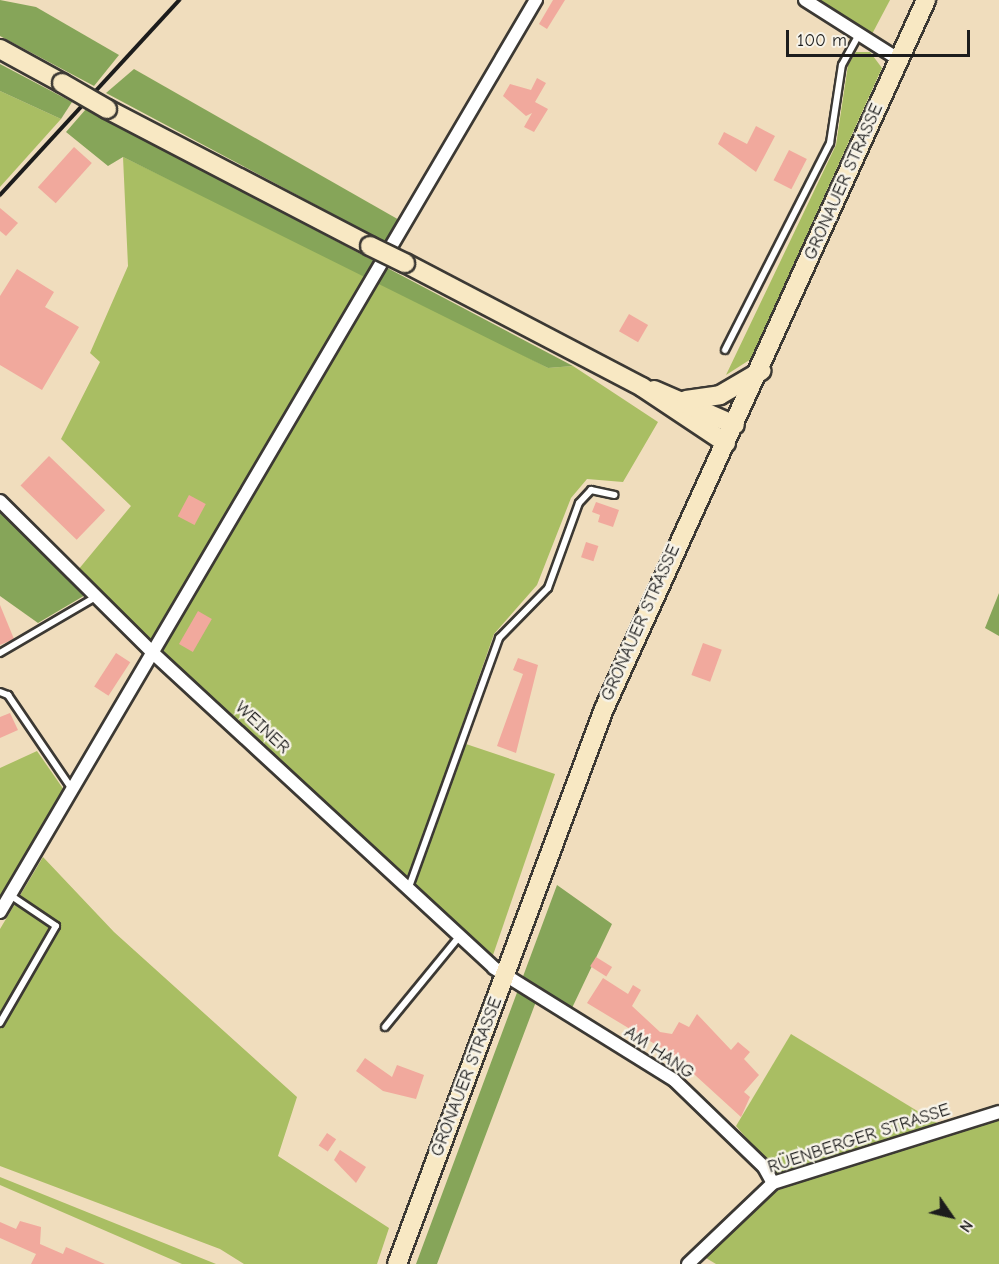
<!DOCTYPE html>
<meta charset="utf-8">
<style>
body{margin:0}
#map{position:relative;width:999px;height:1264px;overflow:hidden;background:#f0ddbd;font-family:"Comic Neue",sans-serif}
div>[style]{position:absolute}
.green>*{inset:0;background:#a9be63}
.forest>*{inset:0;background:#86a559}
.building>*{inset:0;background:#f1a99d;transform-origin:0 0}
.roads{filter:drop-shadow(2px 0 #3c3934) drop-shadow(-2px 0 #3c3934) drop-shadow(0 2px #3c3934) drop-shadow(0 -2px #3c3934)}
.lane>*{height:6px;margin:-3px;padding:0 3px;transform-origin:3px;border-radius:3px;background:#fff}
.street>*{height:12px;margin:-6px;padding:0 6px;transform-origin:6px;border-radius:6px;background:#fff}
.secondary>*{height:18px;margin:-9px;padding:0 9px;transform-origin:9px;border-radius:9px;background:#f8e8c3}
.rail>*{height:4px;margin:-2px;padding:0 2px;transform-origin:2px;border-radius:2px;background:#1c1c1c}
.bridges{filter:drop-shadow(2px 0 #3c3934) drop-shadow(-2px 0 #3c3934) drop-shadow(0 2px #3c3934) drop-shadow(0 -2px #3c3934)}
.secondary-bridge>*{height:18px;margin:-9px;padding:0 9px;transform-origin:9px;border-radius:9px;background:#f8e8c3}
span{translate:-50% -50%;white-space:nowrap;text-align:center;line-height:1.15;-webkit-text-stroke:5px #f7f3e8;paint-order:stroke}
.street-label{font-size:18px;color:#1c1c1c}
.north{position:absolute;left:921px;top:1186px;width:60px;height:60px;-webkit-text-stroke:4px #f7f3e8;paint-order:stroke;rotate:124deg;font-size:16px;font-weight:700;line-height:24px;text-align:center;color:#1c1c1c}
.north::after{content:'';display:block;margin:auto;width:21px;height:27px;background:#1c1c1c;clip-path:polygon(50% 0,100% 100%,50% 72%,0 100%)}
.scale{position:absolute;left:786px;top:30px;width:184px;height:27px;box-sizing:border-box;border:3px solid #1c1c1c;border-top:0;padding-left:8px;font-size:18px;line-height:21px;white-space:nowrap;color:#1c1c1c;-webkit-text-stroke:4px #f7f3e8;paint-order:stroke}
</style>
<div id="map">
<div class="green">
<div style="clip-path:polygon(815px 0,890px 0,871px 36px)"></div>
<div style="clip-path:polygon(856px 52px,870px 52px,882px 68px,751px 359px,726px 375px,836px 145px,848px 65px)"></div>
<div style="clip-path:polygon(0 91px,61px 119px,0 187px)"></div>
<div style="clip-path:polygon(123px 157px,369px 276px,153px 642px,78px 570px,131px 506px,61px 439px,100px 362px,90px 353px,128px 266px)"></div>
<div style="clip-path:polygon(379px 279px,548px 368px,573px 366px,658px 422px,623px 482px,587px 479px,571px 498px,537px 585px,494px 634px,408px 879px,159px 653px)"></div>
<div style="clip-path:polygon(466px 744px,555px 774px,492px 958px,413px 885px)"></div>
<div style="clip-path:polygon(37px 751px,64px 790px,0 899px,0 768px)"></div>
<div style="clip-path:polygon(43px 857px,114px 932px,297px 1097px,278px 1156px,389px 1228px,377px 1264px,244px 1264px,220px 1249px,0 1166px,0 929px)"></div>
<div style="clip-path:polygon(791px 1034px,942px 1126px,780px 1177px,736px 1126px)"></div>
<div style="clip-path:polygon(999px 1117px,999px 1264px,716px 1264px,706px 1258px,759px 1201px,788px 1185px)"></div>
<div style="clip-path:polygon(0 1177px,216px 1264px,182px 1264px,0 1185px)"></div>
</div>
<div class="forest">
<div style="clip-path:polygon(0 0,36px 7px,119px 55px,94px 86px,0 36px)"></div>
<div style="clip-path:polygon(0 64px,72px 102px,61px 119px,0 91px)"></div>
<div style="clip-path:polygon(134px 69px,401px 221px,387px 243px,106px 93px)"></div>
<div style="clip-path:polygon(86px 109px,573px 366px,548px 368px,123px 157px,108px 166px,66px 132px)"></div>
<div style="clip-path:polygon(0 511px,87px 594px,38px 623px,0 596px)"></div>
<div style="clip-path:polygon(999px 593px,999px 636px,985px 628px)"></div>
<div style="clip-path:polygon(557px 885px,612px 924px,572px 1008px,540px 991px,437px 1264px,416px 1264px)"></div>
</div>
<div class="building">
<div style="clip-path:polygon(553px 0,565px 0,547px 29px,539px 24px)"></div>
<div style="clip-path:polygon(537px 78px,546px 83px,535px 102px,548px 109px,534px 132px,524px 127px,532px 113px,526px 116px,503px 96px,510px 84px,531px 90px)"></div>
<div style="clip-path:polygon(756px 126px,775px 136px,756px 172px,718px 144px,724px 132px,747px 144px)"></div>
<div style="left:74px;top:147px;width:24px;height:54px;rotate:42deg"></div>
<div style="left:789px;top:150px;width:20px;height:34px;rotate:27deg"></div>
<div style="clip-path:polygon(0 208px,18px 223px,6px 236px,0 231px)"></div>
<div style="clip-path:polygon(17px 269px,54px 292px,45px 307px,79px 327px,42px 390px,0 365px,0 296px)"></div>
<div style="left:629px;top:314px;width:22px;height:20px;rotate:30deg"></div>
<div style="left:49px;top:456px;width:78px;height:41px;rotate:44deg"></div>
<div style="left:189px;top:495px;width:19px;height:24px;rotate:28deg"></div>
<div style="clip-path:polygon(596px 502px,619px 510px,613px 527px,598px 522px,600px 515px,592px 512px)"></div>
<div style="left:586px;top:542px;width:13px;height:16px;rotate:18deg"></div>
<div style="clip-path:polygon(0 605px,14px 639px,0 645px)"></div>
<div style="left:198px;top:611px;width:16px;height:38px;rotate:30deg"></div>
<div style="left:703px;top:643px;width:20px;height:34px;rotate:20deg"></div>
<div style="left:116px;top:653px;width:17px;height:40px;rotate:33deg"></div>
<div style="clip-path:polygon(518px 658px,538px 665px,516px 753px,497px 746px,523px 674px,513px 670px)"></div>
<div style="clip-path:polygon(10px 713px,18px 730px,0 738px,0 717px)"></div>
<div style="left:596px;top:957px;width:19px;height:11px;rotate:32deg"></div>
<div style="clip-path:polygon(603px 978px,628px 994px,633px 985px,641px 990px,632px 1006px,660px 1032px,672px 1034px,679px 1022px,689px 1027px,697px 1014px,731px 1050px,738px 1042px,750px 1052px,744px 1059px,759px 1075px,744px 1092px,750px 1097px,741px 1117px,673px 1055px,587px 1003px)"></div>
<div style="clip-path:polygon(365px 1058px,392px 1077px,397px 1065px,424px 1075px,416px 1099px,383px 1091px,356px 1071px)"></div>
<div style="left:327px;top:1133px;width:11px;height:15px;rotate:34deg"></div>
<div style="clip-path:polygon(340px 1150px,366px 1167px,356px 1183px,334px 1160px)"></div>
<div style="clip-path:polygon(20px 1221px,41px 1227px,40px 1244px,63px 1254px,66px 1247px,105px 1264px,31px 1264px,36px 1254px,0 1238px,0 1222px,16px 1229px)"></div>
</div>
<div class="roads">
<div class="lane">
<div style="left:725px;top:350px;width:232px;rotate:-63.1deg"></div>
<div style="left:830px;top:143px;width:79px;rotate:-81.3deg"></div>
<div style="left:842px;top:65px;width:33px;rotate:-61deg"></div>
<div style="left:0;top:653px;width:113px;rotate:-30.4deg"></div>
<div style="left:0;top:692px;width:9px;rotate:21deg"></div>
<div style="left:8px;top:695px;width:114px;rotate:55.8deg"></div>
<div style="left:409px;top:887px;width:265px;rotate:-70.1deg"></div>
<div style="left:499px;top:638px;width:70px;rotate:-45.6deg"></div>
<div style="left:548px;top:588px;width:90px;rotate:-70deg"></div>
<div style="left:579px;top:503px;width:18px;rotate:-47deg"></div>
<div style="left:591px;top:490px;width:24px;rotate:12deg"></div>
<div style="left:0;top:1023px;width:112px;rotate:-60deg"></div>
<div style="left:56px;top:926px;width:55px;rotate:-146deg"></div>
<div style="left:385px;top:1027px;width:117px;rotate:-50.6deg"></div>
</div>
<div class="street">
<div style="left:805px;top:0;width:110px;rotate:32.4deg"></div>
<div style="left:0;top:501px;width:216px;rotate:44.8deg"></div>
<div style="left:153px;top:653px;width:464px;rotate:42.7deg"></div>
<div style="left:494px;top:968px;width:212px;rotate:31.9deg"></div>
<div style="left:674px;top:1080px;width:125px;rotate:44deg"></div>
<div style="left:764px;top:1167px;width:18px;rotate:61deg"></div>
<div style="left:0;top:912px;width:1058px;rotate:-59.56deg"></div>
<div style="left:688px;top:1264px;width:117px;rotate:-43.6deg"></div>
<div style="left:773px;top:1183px;width:237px;rotate:-17.4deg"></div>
</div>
<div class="secondary">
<div style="left:0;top:49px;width:71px;rotate:28.7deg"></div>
<div style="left:107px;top:109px;width:297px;rotate:27.5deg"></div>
<div style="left:405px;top:263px;width:267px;rotate:27.6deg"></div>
<div style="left:642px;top:387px;width:101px;rotate:33.7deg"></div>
<div style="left:654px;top:390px;width:88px;rotate:23.4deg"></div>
<div style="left:686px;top:400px;width:34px;rotate:-8deg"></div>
<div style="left:720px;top:395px;width:48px;rotate:-30.3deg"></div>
<div style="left:397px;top:1264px;width:592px;rotate:-69.55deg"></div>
<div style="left:604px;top:709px;width:779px;rotate:-65.57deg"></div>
</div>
</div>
<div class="rail">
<div style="left:0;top:195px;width:265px;rotate:-47.4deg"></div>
</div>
<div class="bridges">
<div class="secondary-bridge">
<div style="left:62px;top:83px;width:52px;rotate:30deg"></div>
<div style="left:370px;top:246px;width:39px;rotate:26deg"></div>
</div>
</div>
<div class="street-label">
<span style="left:844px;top:182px;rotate:-66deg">GRONAUER STRASSE</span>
<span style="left:641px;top:623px;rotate:-66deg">GRONAUER STRASSE</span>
<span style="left:262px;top:728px;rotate:43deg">WEINER</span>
<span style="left:659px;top:1053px;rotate:34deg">AM HANG</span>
<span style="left:467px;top:1077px;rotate:-69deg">GRONAUER STRASSE</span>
<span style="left:859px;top:1139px;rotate:-18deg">RÜENBERGER STRASSE</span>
</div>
<div class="north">N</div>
<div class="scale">100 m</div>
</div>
